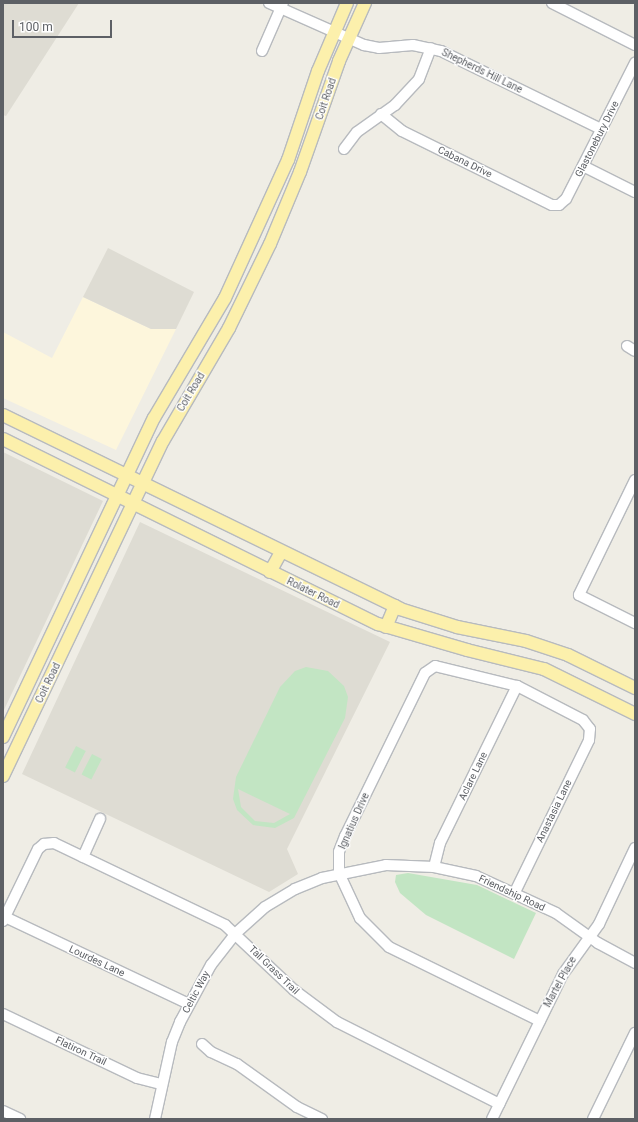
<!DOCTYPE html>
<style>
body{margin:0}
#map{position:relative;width:638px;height:1122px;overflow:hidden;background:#efede5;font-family:Roboto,sans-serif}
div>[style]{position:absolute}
.commercial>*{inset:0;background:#fdf6dc}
.education>*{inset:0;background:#dedcd3}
.green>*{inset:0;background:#c2e5c3;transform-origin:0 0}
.roads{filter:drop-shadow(1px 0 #b7babe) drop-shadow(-1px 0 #b7babe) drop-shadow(0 1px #b7babe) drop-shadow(0 -1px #b7babe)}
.minor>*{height:10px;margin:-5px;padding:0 5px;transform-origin:5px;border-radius:5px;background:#fff}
.major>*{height:12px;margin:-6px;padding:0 6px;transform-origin:6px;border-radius:6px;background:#fcf0ac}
span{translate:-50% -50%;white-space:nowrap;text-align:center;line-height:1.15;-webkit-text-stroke:3px #fff;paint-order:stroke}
.street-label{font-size:10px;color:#5d6065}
.frame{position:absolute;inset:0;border:4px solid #5d6065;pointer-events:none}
.scale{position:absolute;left:12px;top:20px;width:100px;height:18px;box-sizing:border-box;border:2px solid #5d6065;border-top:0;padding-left:5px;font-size:12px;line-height:14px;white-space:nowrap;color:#5d6065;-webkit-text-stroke:3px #fff;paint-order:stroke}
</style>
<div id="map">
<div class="commercial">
<div style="clip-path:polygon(83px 297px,151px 329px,176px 329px,116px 450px,3px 398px,3px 332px,52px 358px)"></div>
</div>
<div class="education">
<div style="clip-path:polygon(3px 3px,79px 3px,6px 116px,3px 115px)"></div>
<div style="clip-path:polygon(108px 248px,194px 292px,176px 329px,151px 329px,83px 297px)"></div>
<div style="clip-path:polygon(3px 452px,103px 501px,3px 712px)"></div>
<div style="clip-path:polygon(140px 522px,390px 642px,287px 849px,298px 874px,269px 892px,22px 774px)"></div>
</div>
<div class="green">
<div style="clip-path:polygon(evenodd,306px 667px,328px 671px,344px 686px,348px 697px,345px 718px,294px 818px,275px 828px,253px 825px,237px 810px,233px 799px,236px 777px,280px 687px,295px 671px,306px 667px,238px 789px,290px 814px,274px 823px,255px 821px,241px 807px,238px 789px)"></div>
<div style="left:76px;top:746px;width:11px;height:24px;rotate:27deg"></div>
<div style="left:92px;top:754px;width:11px;height:23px;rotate:27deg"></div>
<div style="clip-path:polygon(408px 873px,477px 885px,536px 913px,514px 959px,426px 915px,400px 893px,395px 882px,396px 875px)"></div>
</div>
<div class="roads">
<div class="minor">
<div style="left:269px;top:3px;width:104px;rotate:23.9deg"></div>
<div style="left:364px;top:45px;width:15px;rotate:11deg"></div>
<div style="left:379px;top:48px;width:34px;rotate:-5deg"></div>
<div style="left:413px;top:45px;width:29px;rotate:12deg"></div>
<div style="left:441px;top:51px;width:178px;rotate:26deg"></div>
<div style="left:552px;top:3px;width:93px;rotate:26.8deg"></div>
<div style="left:262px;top:51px;width:52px;rotate:-66.4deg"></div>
<div style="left:381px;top:114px;width:27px;rotate:39deg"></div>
<div style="left:402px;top:131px;width:167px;rotate:26.3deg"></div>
<div style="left:552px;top:205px;width:7px"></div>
<div style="left:559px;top:205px;width:9px;rotate:-41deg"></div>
<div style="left:566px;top:199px;width:153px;rotate:-63.1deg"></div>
<div style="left:344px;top:149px;width:21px;rotate:-53deg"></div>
<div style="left:357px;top:132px;width:47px;rotate:-35.4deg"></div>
<div style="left:395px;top:105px;width:35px;rotate:-47deg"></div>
<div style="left:419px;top:79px;width:33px;rotate:-69deg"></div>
<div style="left:583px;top:166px;width:58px;rotate:26.6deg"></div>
<div style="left:627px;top:346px;width:9px;rotate:32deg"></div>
<div style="left:635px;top:480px;width:128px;rotate:116deg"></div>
<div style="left:579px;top:595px;width:63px;rotate:26.6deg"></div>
<div style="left:83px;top:857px;width:42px;rotate:-65.9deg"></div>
<div style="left:434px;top:867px;width:25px;rotate:-76deg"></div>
<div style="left:440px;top:843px;width:175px;rotate:-63.9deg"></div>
<div style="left:515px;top:892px;width:169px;rotate:-64deg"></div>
<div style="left:589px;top:740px;width:11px;rotate:-85deg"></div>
<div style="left:590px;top:729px;width:11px;rotate:-128deg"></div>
<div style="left:583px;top:720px;width:74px;rotate:-152.7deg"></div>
<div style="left:517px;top:686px;width:84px;rotate:-166.3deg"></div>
<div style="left:435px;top:666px;width:12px;rotate:145deg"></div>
<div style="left:425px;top:673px;width:182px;rotate:116.1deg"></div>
<div style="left:345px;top:836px;width:17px;rotate:111deg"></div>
<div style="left:339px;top:852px;width:21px;rotate:90deg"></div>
<div style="left:339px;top:873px;width:50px;rotate:65deg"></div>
<div style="left:360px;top:918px;width:41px;rotate:45deg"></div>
<div style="left:389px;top:947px;width:168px;rotate:26.1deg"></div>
<div style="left:5px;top:917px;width:204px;rotate:25.3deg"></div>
<div style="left:3px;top:921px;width:80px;rotate:-64.1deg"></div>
<div style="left:38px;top:849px;width:8px;rotate:-40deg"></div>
<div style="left:44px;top:844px;width:10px;rotate:-6deg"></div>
<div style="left:54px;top:843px;width:190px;rotate:25.6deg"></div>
<div style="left:225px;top:925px;width:95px;rotate:43.3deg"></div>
<div style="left:294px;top:990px;width:54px;rotate:36.7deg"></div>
<div style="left:337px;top:1022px;width:182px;rotate:26.8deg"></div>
<div style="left:3px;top:1014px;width:148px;rotate:25.5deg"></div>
<div style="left:137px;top:1078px;width:25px;rotate:14deg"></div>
<div style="left:202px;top:1044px;width:12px;rotate:42deg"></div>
<div style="left:211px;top:1052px;width:29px;rotate:25deg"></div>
<div style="left:237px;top:1064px;width:74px;rotate:35.6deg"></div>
<div style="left:297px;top:1107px;width:28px;rotate:26deg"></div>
<div style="left:3px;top:1111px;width:19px;rotate:25deg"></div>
<div style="left:155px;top:1119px;width:79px;rotate:-77.6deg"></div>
<div style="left:172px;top:1042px;width:22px;rotate:-68deg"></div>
<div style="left:180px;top:1022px;width:65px;rotate:-61.5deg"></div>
<div style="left:211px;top:965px;width:39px;rotate:-52deg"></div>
<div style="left:235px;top:934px;width:40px;rotate:-42deg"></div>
<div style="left:265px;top:907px;width:35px;rotate:-31deg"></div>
<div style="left:295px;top:889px;width:29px;rotate:-22deg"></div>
<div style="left:322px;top:878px;width:65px;rotate:-11.5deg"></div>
<div style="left:386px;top:865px;width:48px;rotate:2.4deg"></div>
<div style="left:434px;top:867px;width:43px;rotate:12.1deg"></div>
<div style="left:476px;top:876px;width:88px;rotate:24.8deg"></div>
<div style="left:556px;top:913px;width:52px;rotate:35.5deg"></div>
<div style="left:598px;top:943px;width:42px;rotate:28.4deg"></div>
<div style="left:492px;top:1119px;width:161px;rotate:-63.9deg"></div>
<div style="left:563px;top:974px;width:62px;rotate:-54.2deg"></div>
<div style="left:599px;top:924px;width:84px;rotate:-64.7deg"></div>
<div style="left:593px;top:1119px;width:96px;rotate:-64deg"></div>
</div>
<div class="major">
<div style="left:3px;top:415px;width:442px;rotate:26deg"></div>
<div style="left:400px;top:609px;width:60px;rotate:17.5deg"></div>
<div style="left:457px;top:627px;width:70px;rotate:11.5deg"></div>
<div style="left:526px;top:641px;width:44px;rotate:18.4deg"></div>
<div style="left:568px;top:655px;width:75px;rotate:26.2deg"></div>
<div style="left:3px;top:439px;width:418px;rotate:26.3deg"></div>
<div style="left:378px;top:624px;width:93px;rotate:16.3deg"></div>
<div style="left:467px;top:650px;width:79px;rotate:13.9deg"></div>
<div style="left:544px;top:669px;width:102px;rotate:26.3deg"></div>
<div style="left:270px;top:572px;width:23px;rotate:-61deg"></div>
<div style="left:386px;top:627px;width:23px;rotate:-67deg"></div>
<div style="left:3px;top:737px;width:353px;rotate:-64.7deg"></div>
<div style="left:154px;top:418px;width:139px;rotate:-59.4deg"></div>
<div style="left:225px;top:298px;width:152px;rotate:-65.5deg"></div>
<div style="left:288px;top:160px;width:94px;rotate:-71.4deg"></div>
<div style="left:318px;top:71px;width:74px;rotate:-66.9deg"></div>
<div style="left:3px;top:776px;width:371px;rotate:-64.5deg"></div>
<div style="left:163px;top:441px;width:131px;rotate:-59.7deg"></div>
<div style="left:229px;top:328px;width:93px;rotate:-64deg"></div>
<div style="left:270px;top:244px;width:78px;rotate:-67.4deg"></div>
<div style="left:300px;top:172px;width:118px;rotate:-70.6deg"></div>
<div style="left:339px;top:61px;width:64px;rotate:-65.9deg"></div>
</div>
</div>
<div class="street-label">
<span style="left:482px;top:71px;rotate:26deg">Shepherds Hill Lane</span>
<span style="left:326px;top:99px;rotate:-71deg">Coit Road</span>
<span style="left:597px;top:139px;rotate:-63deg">Glastonebury Drive</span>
<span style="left:465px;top:162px;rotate:26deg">Cabana Drive</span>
<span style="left:191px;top:392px;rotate:-59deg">Coit Road</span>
<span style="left:313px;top:593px;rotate:26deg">Rolater Road</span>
<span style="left:48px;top:683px;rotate:-64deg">Coit Road</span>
<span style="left:473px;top:776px;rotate:-64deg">Aclare Lane</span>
<span style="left:554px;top:811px;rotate:-64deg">Anastasia Lane</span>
<span style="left:354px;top:821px;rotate:-66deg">Ignatius Drive</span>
<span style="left:512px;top:893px;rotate:25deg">Friendship Road</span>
<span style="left:97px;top:961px;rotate:25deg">Lourdes Lane</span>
<span style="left:274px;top:970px;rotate:44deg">Tall Grass Trail</span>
<span style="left:560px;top:982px;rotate:-61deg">Martel Place</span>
<span style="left:196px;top:992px;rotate:-62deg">Celtic Way</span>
<span style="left:81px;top:1051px;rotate:25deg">Flatiron Trail</span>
</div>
<div class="frame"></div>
<div class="scale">100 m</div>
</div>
